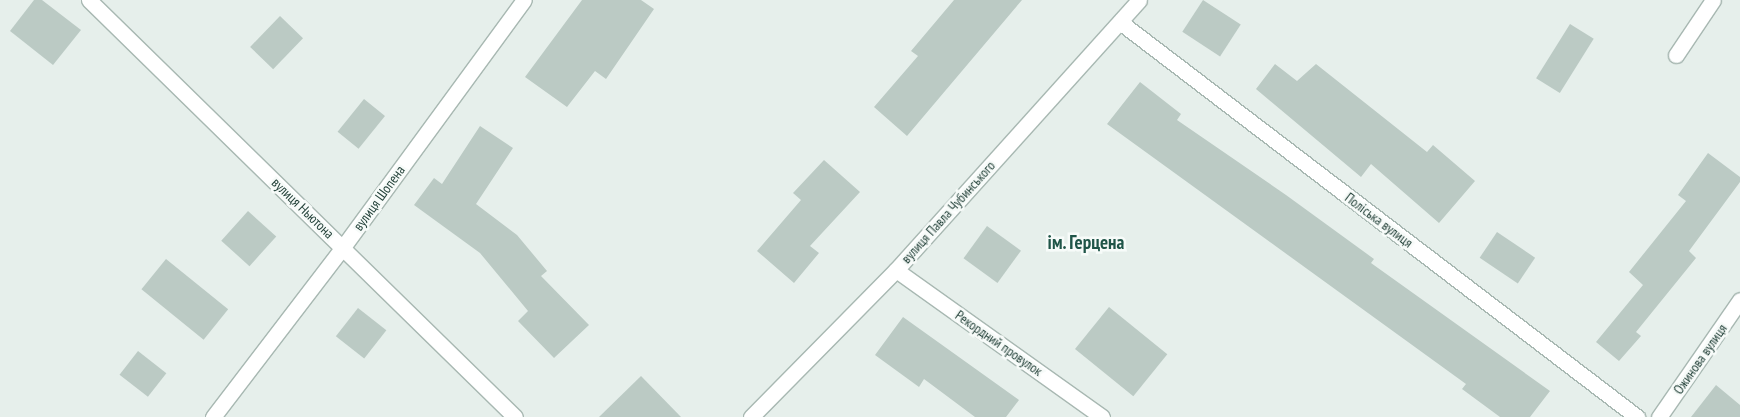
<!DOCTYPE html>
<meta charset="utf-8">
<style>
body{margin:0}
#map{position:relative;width:1740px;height:417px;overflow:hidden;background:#e6efeb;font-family:"PT Sans Narrow",sans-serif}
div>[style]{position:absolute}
.building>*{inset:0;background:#bbcac4;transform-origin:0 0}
.roads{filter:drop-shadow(1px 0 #a8b8b2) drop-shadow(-1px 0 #a8b8b2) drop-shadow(0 1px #a8b8b2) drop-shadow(0 -1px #a8b8b2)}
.minor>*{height:15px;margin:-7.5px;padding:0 7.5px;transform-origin:7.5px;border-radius:7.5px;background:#fff}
span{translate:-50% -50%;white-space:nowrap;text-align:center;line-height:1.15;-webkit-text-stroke:5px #f7fbf9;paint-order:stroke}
.street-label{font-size:14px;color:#24423a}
.district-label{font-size:19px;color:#1f5548;font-weight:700}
</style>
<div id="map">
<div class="building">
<div style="clip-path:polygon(34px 0,42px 0,81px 30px,53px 65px,10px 31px)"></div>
<div style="clip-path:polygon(582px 0,641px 0,654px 9px,606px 79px,595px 71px,567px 107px,525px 77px)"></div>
<div style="clip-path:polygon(954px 0,1022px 0,907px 136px,874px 107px,918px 56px,911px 51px)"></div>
<div style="left:1203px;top:0;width:45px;height:38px;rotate:33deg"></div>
<div style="left:280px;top:16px;width:32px;height:43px;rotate:44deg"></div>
<div style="left:1570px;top:24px;width:28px;height:64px;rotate:32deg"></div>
<div style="clip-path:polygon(1275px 64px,1297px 81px,1316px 64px,1427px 152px,1433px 145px,1475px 181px,1439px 223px,1371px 164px,1361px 177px,1256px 89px)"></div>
<div style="clip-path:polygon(1140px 82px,1181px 114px,1177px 120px,1286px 195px,1374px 259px,1371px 263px,1550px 391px,1530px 417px,1500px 417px,1462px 389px,1466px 384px,1107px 124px)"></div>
<div style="left:364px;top:99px;width:27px;height:42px;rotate:39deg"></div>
<div style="clip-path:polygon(480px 126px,513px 148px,476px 204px,517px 235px,547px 271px,541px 276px,589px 325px,554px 358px,518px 321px,528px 311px,480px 253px,414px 205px,434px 178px,442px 184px)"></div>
<div style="clip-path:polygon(1708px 153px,1740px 177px,1740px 182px,1689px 251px,1696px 258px,1636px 332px,1641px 336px,1619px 361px,1596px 342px,1643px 285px,1629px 272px,1686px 201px,1678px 195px)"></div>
<div style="clip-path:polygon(824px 160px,860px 192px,810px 246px,819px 253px,794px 283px,757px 251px,801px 200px,793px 193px)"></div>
<div style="left:248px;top:211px;width:38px;height:40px;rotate:42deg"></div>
<div style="left:987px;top:226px;width:42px;height:40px;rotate:36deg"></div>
<div style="left:1497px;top:232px;width:46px;height:31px;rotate:34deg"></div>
<div style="left:166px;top:259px;width:80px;height:39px;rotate:39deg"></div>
<div style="left:1109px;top:307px;width:75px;height:54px;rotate:39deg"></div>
<div style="left:358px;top:308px;width:36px;height:36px;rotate:38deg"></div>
<div style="clip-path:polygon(903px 317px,1019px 400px,1006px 417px,975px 417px,924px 379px,919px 387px,875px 355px)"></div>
<div style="left:138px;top:351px;width:36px;height:30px;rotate:38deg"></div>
<div style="clip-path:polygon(641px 376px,681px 417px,599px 417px)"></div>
<div style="clip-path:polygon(1716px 385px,1740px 405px,1740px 417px,1691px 417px)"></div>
</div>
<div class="roads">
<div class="minor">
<div style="left:89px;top:0;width:596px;rotate:44.39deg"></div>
<div style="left:1120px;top:22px;width:651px;rotate:37.38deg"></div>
<div style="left:1676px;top:55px;width:66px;rotate:-56.1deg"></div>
<div style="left:896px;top:270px;width:253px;rotate:35.5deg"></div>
<div style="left:213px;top:417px;width:214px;rotate:-52.6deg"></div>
<div style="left:343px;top:247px;width:306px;rotate:-53.8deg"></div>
<div style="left:751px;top:417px;width:206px;rotate:-45.4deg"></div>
<div style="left:896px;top:270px;width:363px;rotate:-48deg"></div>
<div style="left:1659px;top:417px;width:142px;rotate:-55.3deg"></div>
</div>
</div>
<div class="street-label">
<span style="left:379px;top:198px;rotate:-54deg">вулиця Шопена</span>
<span style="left:303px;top:208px;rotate:44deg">вулиця Ньютона</span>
<span style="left:948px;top:212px;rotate:-48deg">вулиця Павла Чубинського</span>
<span style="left:1379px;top:220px;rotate:37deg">Поліська вулиця</span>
<span style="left:999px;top:343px;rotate:35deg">Рекордний провулок</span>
<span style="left:1700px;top:359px;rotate:-55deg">Ожинова вулиця</span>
</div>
<div class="district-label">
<span style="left:1086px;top:243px">ім. Герцена</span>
</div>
</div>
